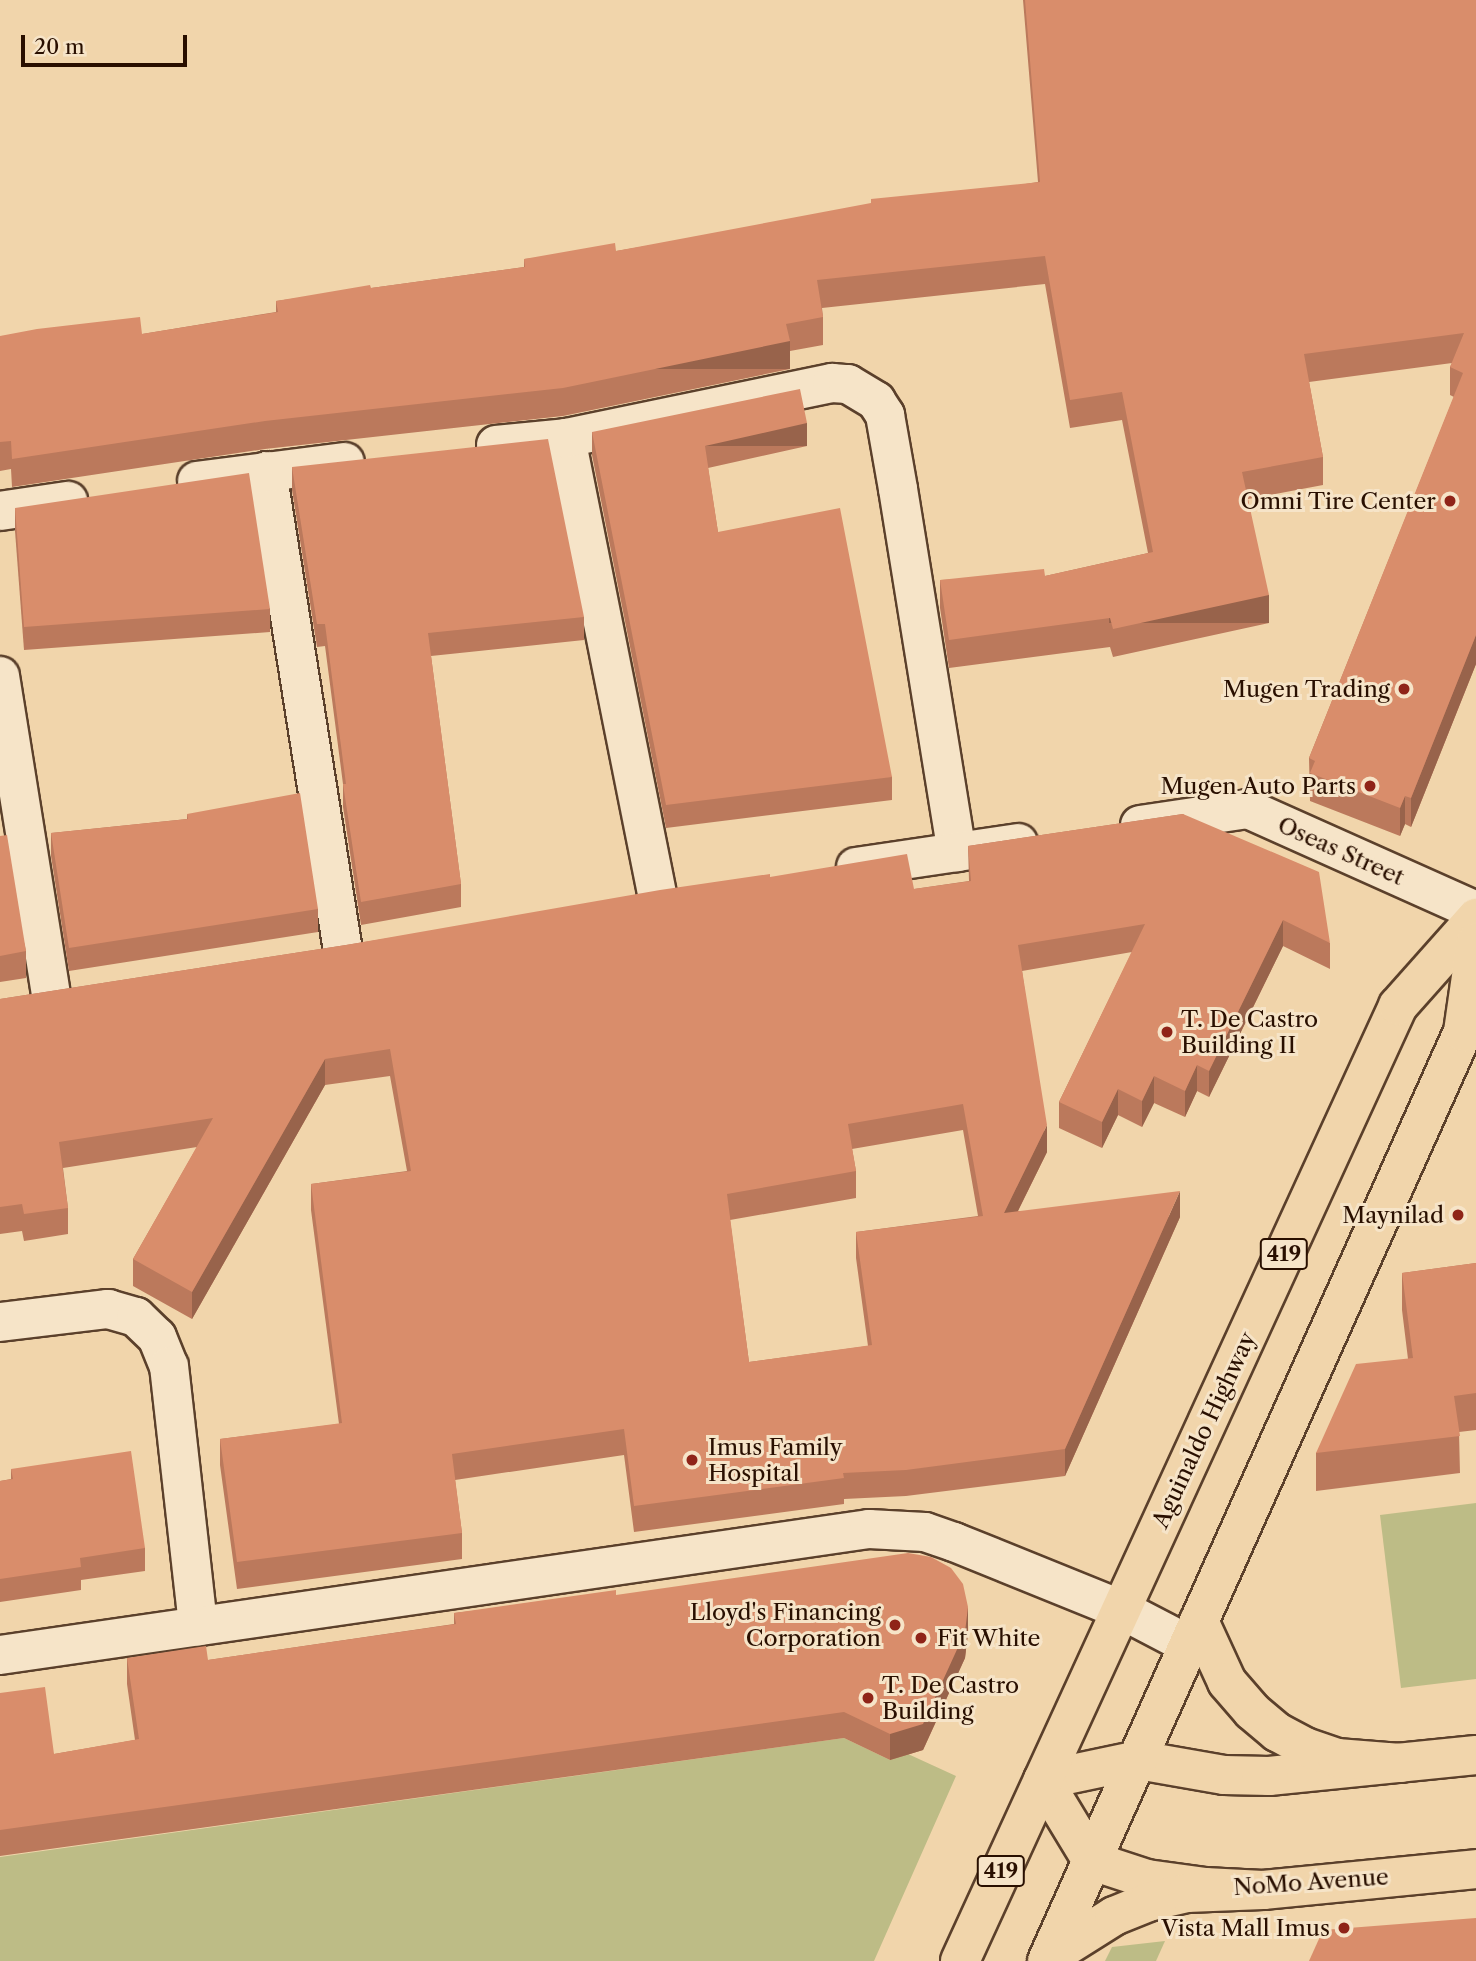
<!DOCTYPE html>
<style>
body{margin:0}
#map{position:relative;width:1476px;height:1961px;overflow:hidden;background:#f1d5ab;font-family:"Libre Caslon Text",serif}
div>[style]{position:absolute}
.green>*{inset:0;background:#bdbc86}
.roads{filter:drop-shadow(2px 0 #5b402b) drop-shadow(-2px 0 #5b402b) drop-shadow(0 2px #5b402b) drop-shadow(0 -2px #5b402b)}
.minor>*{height:38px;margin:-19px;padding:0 19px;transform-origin:19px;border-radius:19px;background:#f6e4c8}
.major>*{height:38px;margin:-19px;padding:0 19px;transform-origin:19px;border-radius:19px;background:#f1d5ab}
.highway>*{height:38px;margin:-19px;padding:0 19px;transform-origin:19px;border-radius:19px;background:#f1d5ab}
.wall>*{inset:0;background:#bb795c}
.shaded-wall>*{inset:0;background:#98634b;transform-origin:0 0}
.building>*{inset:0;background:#d98d6b}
.dots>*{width:19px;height:19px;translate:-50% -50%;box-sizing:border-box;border:4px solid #f6e4c8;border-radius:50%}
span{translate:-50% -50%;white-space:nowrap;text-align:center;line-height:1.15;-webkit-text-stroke:6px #f6e4c8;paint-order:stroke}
.shield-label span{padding:2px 5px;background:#f6e4c8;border:2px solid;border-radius:5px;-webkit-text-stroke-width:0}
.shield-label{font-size:21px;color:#290f00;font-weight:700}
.poi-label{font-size:23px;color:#290f00}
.right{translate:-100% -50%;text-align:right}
.left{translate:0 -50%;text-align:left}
.street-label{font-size:23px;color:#290f00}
.scale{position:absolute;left:21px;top:35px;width:166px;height:32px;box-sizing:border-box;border:4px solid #290f00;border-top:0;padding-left:9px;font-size:21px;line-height:24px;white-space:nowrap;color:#290f00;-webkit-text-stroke:5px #f6e4c8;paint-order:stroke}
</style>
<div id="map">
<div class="green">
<div style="clip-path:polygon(1476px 1503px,1476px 1679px,1401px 1688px,1380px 1515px)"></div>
<div style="clip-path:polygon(844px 1738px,890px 1760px,908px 1754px,956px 1776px,874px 1961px,0 1961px,0 1857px)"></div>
<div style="clip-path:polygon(1165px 1941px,1156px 1961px,1105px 1961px,1112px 1947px)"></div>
</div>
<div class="roads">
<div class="minor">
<div style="left:566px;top:438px;width:466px;rotate:78.7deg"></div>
<div style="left:496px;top:445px;width:70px;rotate:-5.7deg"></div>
<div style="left:566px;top:438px;width:272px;rotate:-11.7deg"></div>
<div style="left:832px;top:383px;width:16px;rotate:4deg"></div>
<div style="left:848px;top:384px;width:33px;rotate:31deg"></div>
<div style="left:876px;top:401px;width:17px;rotate:57deg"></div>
<div style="left:885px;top:415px;width:75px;rotate:80deg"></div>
<div style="left:898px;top:489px;width:368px;rotate:80.8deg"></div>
<div style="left:267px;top:471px;width:485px;rotate:81deg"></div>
<div style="left:197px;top:481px;width:149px;rotate:-7.3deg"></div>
<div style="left:0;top:511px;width:69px;rotate:-8.4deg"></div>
<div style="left:0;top:676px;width:324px;rotate:80.9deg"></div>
<div style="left:1140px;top:825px;width:109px;rotate:-8.4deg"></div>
<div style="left:1248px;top:809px;width:250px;rotate:24.1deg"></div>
<div style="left:856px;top:867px;width:164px;rotate:-8.4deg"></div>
<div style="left:0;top:1322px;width:109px;rotate:-6.9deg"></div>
<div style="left:108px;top:1309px;width:29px;rotate:16deg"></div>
<div style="left:136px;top:1317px;width:29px;rotate:44deg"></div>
<div style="left:157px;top:1337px;width:31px;rotate:68deg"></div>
<div style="left:169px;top:1366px;width:262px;rotate:83.6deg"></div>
<div style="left:0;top:1655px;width:878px;rotate:-8.25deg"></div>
<div style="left:869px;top:1529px;width:56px;rotate:3.1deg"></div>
<div style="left:925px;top:1532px;width:31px;rotate:19deg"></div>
<div style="left:954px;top:1542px;width:181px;rotate:22deg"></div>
<div style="left:1122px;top:1610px;width:76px;rotate:27.6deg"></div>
</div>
<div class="major">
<div style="left:1476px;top:1755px;width:208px;rotate:174.2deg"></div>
<div style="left:1269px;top:1776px;width:45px;rotate:-178.7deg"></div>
<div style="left:1224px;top:1775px;width:87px;rotate:-170.1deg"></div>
<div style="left:1138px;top:1760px;width:97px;rotate:168.1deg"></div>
<div style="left:1043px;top:1780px;width:95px;rotate:58.8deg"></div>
<div style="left:1092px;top:1861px;width:58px;rotate:18.1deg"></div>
<div style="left:1147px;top:1879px;width:59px;rotate:7.9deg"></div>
<div style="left:1205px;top:1887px;width:58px;rotate:3deg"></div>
<div style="left:1263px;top:1890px;width:214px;rotate:-5.6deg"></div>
</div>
<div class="highway">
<div style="left:1199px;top:1621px;width:67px;rotate:65.3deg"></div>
<div style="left:1227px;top:1682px;width:38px;rotate:49deg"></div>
<div style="left:1252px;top:1711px;width:33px;rotate:40deg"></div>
<div style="left:1277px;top:1732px;width:32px;rotate:28deg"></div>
<div style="left:1305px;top:1747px;width:34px;rotate:19deg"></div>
<div style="left:1337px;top:1758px;width:64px;rotate:4.5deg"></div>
<div style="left:1049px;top:1957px;width:77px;rotate:-32.2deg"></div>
<div style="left:1114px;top:1916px;width:37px;rotate:-22deg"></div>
<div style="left:1148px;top:1902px;width:40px;rotate:-13deg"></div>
<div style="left:1187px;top:1893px;width:76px;rotate:-2.3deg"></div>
<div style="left:960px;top:1961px;width:1051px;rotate:-65.36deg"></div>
<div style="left:1398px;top:1006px;width:118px;rotate:-48.4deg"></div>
<div style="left:1047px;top:1961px;width:1018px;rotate:-65.88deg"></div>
<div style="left:1463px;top:1032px;width:91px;rotate:-81.8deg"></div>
</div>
</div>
<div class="wall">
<div style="clip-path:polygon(1023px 0,1476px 0,1476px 664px,1411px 827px,1405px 824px,1400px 836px,1310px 801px,1309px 758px,1454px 397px,1450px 395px,1450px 367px,1452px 363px,1309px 382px,1323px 457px,1323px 485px,1248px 499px,1269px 623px,1113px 657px,1110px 647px,949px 668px,940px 608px,940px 580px,1045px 576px,1148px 553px,1122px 420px,1070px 428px,1045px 284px,822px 308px,823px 317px,823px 345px,790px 351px,790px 369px,563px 416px,265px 449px,12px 487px,11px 469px,0 471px,0 336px,142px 334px,276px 312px,276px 301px,524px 267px,524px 259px,616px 251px,1038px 182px)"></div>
<div style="clip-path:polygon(592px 432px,807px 446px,708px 468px,718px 532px,892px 777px,892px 800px,666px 828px,592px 455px)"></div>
<div style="clip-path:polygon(292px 467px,584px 617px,584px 640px,431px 656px,461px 884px,461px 907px,361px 925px,343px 807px,343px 784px,325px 646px,317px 647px,292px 490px)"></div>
<div style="clip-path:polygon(15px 508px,270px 609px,270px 632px,24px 650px,15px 531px)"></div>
<div style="clip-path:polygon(187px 814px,318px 909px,318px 932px,69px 971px,51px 856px,51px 833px,187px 819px)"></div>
<div style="clip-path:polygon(evenodd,1183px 814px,1330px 943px,1330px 969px,1283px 946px,1209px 1097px,1197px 1091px,1185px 1117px,1154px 1103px,1142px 1127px,1118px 1115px,1102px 1148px,1059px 1128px,1059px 1102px,1132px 952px,1022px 971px,1047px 1152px,1018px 1211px,1180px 1217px,1065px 1476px,906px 1496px,844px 1499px,844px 1504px,634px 1532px,624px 1455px,455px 1480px,462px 1533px,462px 1559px,237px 1589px,220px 1465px,220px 1439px,339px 1424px,311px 1210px,311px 1184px,407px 1171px,390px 1076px,325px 1085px,192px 1319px,133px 1286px,133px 1259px,197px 1147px,63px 1168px,68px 1208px,68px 1234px,24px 1241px,22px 1231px,0 1234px,0 999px,346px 945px,770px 877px,914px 889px,969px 881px,968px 846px,1183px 814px,963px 1130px,978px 1216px,856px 1232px,856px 1258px,868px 1346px,749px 1362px,730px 1220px,856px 1198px,856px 1171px,852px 1149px,963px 1130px)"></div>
<div style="clip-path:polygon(0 836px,26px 951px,26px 978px,0 982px)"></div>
<div style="clip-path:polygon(1476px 1263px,1476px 1430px,1459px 1432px,1460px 1473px,1316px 1491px,1316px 1453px,1408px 1359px,1402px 1310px,1402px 1273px)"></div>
<div style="clip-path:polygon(11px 1469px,145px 1548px,145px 1571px,81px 1580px,81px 1590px,0 1602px,0 1481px,11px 1479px)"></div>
<div style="clip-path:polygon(616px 1595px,968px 1633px,965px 1658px,923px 1750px,890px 1760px,844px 1738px,0 1856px,0 1693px,54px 1754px,135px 1740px,127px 1684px,127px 1658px,208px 1660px,454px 1624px,454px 1613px)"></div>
</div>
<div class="shaded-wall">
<div style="left:790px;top:341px;width:28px;height:232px;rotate:90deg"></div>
<div style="left:807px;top:423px;width:23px;height:105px;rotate:90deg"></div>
<div style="left:1269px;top:595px;width:28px;height:160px;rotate:90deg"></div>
<div style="clip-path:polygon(1476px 635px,1476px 664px,1411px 827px,1411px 798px)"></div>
<div style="clip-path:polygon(1405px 796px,1405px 824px,1400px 836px,1400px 808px)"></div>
<div style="clip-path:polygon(1283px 920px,1283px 946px,1209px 1097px,1209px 1071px)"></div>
<div style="clip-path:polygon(325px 1059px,325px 1085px,192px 1319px,192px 1292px)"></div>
<div style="clip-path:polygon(1197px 1065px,1197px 1091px,1185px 1117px,1185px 1091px)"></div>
<div style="clip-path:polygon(1154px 1076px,1154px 1103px,1142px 1127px,1142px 1101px)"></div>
<div style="clip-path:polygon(1118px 1089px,1118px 1115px,1102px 1148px,1102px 1122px)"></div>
<div style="clip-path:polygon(1047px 1125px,1047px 1152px,1004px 1239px,1004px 1213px)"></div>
<div style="clip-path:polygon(1180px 1191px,1180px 1217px,1065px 1476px,1065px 1449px)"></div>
<div style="clip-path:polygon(968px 1607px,968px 1633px,965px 1658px,923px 1750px,890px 1760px,890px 1734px)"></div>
</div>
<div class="building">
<div style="clip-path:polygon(1025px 0,1476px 0,1476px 635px,1411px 798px,1405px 796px,1400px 808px,1310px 773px,1315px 761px,1309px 758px,1463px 373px,1450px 367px,1464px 333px,1304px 354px,1323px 457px,1242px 472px,1269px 595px,1113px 629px,1110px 618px,949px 640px,940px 580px,1044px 569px,1045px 576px,1153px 552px,1122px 392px,1070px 400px,1045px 256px,817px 280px,823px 317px,786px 324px,790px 341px,563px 388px,265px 421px,12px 459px,11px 441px,0 442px,0 336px,37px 329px,140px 317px,142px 334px,278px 312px,276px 301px,370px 285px,371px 288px,525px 267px,524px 259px,615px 243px,616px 251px,871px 203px,871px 199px,1040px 182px)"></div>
<div style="clip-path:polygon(800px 389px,807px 423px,705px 446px,718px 532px,840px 508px,892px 777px,666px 805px,592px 432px)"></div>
<div style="clip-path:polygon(548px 439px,584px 617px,428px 633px,461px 884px,361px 902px,343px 784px,346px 784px,325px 624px,317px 624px,292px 467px)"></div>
<div style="clip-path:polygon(249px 473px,270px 609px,24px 627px,15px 508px)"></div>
<div style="clip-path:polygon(300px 793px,318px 909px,69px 948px,51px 833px,188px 819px,187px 814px)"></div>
<div style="clip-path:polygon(evenodd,1183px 814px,1319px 872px,1330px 943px,1283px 920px,1209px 1071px,1197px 1065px,1185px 1091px,1154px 1076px,1142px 1101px,1118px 1089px,1102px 1122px,1059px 1102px,1145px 924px,1018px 945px,1047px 1125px,1004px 1213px,1180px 1191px,1065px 1449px,906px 1470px,843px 1473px,844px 1478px,634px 1506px,624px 1429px,452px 1454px,462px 1533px,237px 1562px,220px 1439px,342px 1423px,311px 1184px,411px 1171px,390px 1049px,325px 1059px,192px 1292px,133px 1259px,213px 1118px,59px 1142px,68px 1208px,24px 1214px,22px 1204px,0 1207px,0 999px,346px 945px,660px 890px,770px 874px,770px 877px,907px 854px,914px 889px,971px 881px,968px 846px,1183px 814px,963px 1104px,983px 1216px,856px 1232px,872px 1345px,749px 1362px,727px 1194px,856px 1171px,848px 1124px,963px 1104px)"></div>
<div style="clip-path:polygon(7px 835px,26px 951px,0 956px,0 836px)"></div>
<div style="clip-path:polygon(1476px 1263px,1476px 1393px,1454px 1396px,1460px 1436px,1316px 1453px,1356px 1364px,1413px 1358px,1402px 1273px)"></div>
<div style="clip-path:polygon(131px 1451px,145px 1548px,80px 1558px,81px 1567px,0 1579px,0 1481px,13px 1479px,11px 1469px)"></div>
<div style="clip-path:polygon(908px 1553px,931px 1557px,951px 1568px,963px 1584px,968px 1607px,965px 1632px,923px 1724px,890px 1734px,844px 1712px,0 1830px,0 1693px,45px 1687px,54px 1754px,139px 1739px,127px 1658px,206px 1646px,208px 1660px,456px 1624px,454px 1613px,616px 1590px,616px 1595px)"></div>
<div style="clip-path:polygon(1476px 1918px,1476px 1961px,1309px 1961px,1323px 1930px)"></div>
</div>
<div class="dots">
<div style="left:1450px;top:501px;background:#8f2418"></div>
<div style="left:1404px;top:689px;background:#8f2418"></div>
<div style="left:1370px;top:786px;background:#8f2418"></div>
<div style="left:1167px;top:1032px;background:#8f2418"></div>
<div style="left:1458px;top:1215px;background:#8f2418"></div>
<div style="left:692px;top:1460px;background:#8f2418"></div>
<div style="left:895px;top:1625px;background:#8f2418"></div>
<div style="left:921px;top:1638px;background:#8f2418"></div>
<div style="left:868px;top:1698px;background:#8f2418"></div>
<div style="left:1344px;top:1928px;background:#8f2418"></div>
</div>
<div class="shield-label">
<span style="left:1284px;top:1254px">419</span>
<span style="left:1001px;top:1871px">419</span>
</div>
<div class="poi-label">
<span class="right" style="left:1436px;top:501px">Omni Tire Center</span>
<span class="right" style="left:1390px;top:689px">Mugen Trading</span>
<span class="right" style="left:1356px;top:786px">Mugen Auto Parts</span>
<span class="left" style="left:1181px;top:1032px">T. De Castro<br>Building II</span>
<span class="right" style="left:1444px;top:1215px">Maynilad</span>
<span class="left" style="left:708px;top:1460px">Imus Family<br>Hospital</span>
<span class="right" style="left:881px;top:1625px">Lloyd's Financing<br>Corporation</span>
<span class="left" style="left:937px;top:1638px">Fit White</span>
<span class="left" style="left:882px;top:1698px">T. De Castro<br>Building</span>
<span class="right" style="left:1330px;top:1928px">Vista Mall Imus</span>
</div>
<div class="street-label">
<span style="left:1341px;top:851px;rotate:24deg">Oseas Street</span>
<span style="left:1204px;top:1430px;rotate:-65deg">Aguinaldo Highway</span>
<span style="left:1311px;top:1882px;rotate:-4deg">NoMo Avenue</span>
</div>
<div class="scale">20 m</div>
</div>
